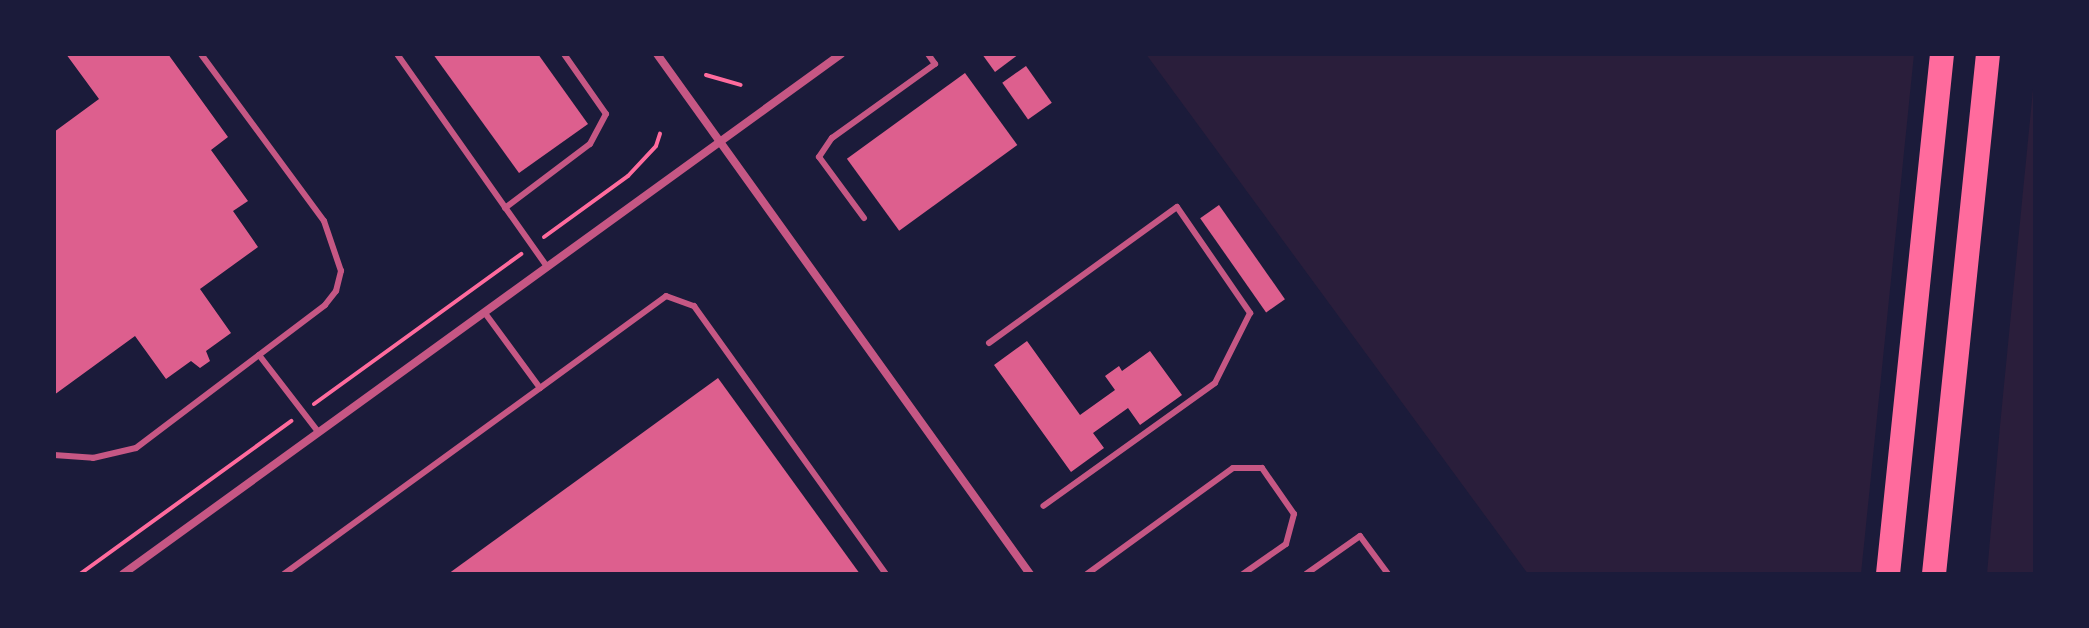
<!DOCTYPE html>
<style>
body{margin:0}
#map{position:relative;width:2089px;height:628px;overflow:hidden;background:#1b1b3a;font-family:Merriweather,serif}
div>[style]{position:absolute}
.green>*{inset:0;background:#2a1e3b}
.building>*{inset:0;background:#dd5f8e;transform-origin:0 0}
.path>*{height:4px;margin:-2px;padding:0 2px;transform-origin:2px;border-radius:2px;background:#ff6b9d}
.service>*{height:6px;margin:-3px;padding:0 3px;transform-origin:3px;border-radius:3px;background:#c65784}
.minor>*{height:8px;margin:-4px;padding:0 4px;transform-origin:4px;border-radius:4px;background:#c65784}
.motorway>*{height:24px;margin:-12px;padding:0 12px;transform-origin:12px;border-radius:12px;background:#ff6b9d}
span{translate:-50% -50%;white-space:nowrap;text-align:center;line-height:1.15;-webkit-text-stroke:8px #1b1b3a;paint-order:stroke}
.frame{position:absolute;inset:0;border:56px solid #1b1b3a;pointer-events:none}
</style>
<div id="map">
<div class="green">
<div style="clip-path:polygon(1146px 54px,1914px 54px,1861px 574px,1528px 574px)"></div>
<div style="clip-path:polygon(2035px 69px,2035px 574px,1987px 574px,2000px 426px)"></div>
</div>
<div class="building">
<div style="clip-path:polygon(66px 54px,168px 54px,228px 137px,211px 150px,248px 201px,233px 211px,258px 247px,200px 289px,231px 333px,206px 351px,210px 361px,200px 368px,191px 361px,166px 379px,135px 336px,54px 395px,54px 132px,99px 99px)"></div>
<div style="clip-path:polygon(433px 54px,538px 54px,588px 124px,519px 173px)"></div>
<div style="clip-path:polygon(982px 54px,1019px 54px,995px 72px)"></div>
<div style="left:1026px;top:66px;width:45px;height:29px;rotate:55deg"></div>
<div style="left:965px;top:73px;width:89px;height:146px;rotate:54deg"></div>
<div style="left:1219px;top:205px;width:115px;height:23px;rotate:55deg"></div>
<div style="clip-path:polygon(1027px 341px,1080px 415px,1115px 390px,1105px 376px,1119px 366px,1122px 371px,1150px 351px,1182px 395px,1140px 425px,1128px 408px,1093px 433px,1104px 448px,1071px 472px,994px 365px)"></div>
<div style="clip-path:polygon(718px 378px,860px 574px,448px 574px)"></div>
</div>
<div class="path">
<div style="left:706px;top:75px;width:36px;rotate:16deg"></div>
<div style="left:544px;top:237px;width:104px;rotate:-36deg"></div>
<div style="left:628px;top:176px;width:41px;rotate:-47deg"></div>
<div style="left:656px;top:146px;width:13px;rotate:-72deg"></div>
<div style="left:314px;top:404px;width:256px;rotate:-35.9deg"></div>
<div style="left:80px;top:574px;width:261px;rotate:-35.9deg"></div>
</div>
<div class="service">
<div style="left:397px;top:54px;width:261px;rotate:54.8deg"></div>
<div style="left:505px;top:208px;width:106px;rotate:-37deg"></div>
<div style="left:590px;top:144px;width:34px;rotate:-62deg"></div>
<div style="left:606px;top:114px;width:73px;rotate:-125deg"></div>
<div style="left:864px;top:218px;width:76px;rotate:-126.4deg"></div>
<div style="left:819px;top:157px;width:23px;rotate:-56deg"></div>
<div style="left:832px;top:138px;width:127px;rotate:-35.7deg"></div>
<div style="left:935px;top:64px;width:12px;rotate:-125deg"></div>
<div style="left:989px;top:343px;width:232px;rotate:-35.9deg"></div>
<div style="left:1177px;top:207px;width:129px;rotate:55.4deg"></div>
<div style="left:1250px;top:313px;width:78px;rotate:116.6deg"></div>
<div style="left:1215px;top:383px;width:211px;rotate:144.4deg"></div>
<div style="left:259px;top:355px;width:98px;rotate:52.4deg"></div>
<div style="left:540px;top:388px;width:156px;rotate:-36.1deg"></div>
<div style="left:666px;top:296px;width:30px;rotate:20deg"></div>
<div style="left:694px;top:306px;width:330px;rotate:54.4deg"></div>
<div style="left:54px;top:455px;width:39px;rotate:4deg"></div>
<div style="left:93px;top:458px;width:44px;rotate:-13.1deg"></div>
<div style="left:136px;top:448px;width:237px;rotate:-37.1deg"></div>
<div style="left:325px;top:305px;width:18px;rotate:-52deg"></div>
<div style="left:336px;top:291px;width:21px;rotate:-76deg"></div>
<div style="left:341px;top:271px;width:53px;rotate:-108.8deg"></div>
<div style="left:324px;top:221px;width:207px;rotate:-126.4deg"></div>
<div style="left:284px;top:574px;width:316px;rotate:-36deg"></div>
<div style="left:540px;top:388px;width:93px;rotate:-126.3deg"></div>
<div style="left:1087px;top:574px;width:180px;rotate:-36deg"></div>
<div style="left:1233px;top:468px;width:29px"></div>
<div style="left:1262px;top:468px;width:56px;rotate:55.2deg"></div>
<div style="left:1294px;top:514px;width:31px;rotate:105deg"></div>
<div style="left:1286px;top:544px;width:52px;rotate:145.1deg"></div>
<div style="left:1306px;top:574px;width:66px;rotate:-35.1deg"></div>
<div style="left:1360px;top:536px;width:47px;rotate:53.6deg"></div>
</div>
<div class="minor">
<div style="left:657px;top:54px;width:640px;rotate:54.35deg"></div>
<div style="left:123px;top:574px;width:887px;rotate:-35.91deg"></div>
</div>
<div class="motorway">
<div style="left:1888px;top:574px;width:523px;rotate:-84.07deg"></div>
<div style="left:1934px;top:574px;width:523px;rotate:-84.07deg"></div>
</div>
<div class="frame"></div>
</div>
